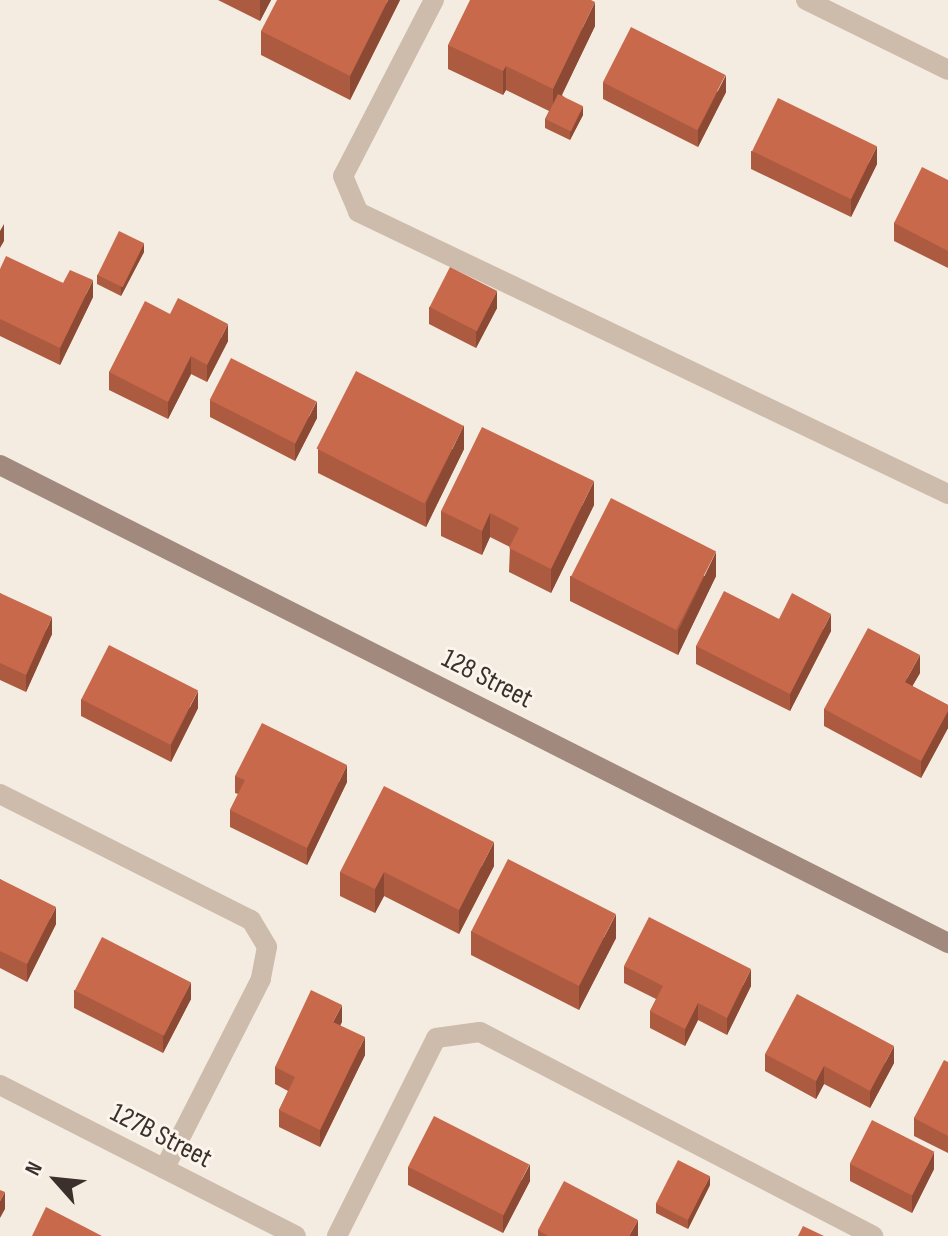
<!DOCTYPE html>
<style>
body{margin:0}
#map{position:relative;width:948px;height:1236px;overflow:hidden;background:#f4ebe1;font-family:"Sofia Sans Condensed",sans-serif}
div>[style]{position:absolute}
.service>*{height:20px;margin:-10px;padding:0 10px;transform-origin:10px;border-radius:10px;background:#cdbbac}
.minor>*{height:20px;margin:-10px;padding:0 10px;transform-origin:10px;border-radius:10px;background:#cdbbac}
.secondary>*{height:20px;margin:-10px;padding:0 10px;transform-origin:10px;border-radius:10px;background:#a18a7d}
.wall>*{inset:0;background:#ac5a40}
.shaded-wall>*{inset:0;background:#8c4a34}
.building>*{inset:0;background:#c8694b;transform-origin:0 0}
span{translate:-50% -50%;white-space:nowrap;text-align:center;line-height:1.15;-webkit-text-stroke:6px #fbf5ee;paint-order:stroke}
.street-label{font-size:28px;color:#3b302b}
.north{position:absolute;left:16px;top:1140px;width:80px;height:80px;-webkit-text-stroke:6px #fbf5ee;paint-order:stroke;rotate:297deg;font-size:22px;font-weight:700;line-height:32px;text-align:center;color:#3b302b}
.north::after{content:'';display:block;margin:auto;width:28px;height:36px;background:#3b302b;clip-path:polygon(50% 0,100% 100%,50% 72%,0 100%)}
</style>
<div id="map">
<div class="service">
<div style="left:434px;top:0;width:198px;rotate:117.3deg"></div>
<div style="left:343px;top:176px;width:39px;rotate:67deg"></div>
<div style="left:358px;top:212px;width:654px;rotate:25.55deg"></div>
<div style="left:0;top:794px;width:281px;rotate:26.7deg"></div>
<div style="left:251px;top:920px;width:31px;rotate:59deg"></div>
<div style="left:267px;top:947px;width:33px;rotate:101deg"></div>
<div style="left:261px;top:979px;width:213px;rotate:117deg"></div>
<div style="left:337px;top:1236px;width:221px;rotate:-63.4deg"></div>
<div style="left:436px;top:1038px;width:44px;rotate:-7.8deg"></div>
<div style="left:480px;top:1032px;width:443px;rotate:27.4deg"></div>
</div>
<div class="minor">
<div style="left:806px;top:0;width:158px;rotate:26.2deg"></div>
<div style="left:0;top:1085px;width:332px;rotate:27deg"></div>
</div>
<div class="secondary">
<div style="left:0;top:465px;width:1062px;rotate:26.76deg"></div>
</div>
<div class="wall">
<div style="clip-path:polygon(218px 0,271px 0,260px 21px)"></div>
<div style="clip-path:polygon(400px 0,350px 100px,261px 55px,261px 31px)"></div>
<div style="clip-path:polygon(595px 26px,562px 95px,583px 115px,570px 140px,545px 128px,545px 119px,549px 111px,506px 90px,503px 95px,448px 69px,448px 45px)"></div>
<div style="clip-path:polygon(603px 82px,726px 92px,698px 147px,603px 99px)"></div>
<div style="clip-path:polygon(751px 151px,877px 164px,851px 217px,751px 169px)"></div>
<div style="clip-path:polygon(948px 180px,948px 268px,894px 241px,894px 223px)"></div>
<div style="clip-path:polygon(144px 252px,121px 296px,97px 284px,97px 275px)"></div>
<div style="clip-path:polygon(0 269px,63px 283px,93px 297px,60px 365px,0 336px)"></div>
<div style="clip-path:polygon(429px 307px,497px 308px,476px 348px,429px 324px)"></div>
<div style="clip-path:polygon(170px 314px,228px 341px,207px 382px,191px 374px,168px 419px,109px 390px,109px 372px)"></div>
<div style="clip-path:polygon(210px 400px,317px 418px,295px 461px,210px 417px)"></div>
<div style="clip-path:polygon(318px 449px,464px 449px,426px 527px,318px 473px)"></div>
<div style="clip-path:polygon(594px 505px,551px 593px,509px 572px,510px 547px,490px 537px,482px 555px,441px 536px,441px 511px)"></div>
<div style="clip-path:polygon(570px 576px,716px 576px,678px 655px,570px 601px)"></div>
<div style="clip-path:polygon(0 593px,52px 634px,26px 692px,0 680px)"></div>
<div style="clip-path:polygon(779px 619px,831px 631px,790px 711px,696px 664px,696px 646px)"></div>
<div style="clip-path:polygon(920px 673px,912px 686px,948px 705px,948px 728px,921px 778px,824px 726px,824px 709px)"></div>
<div style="clip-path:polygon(81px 699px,198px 708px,171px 762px,81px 716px)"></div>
<div style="clip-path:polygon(235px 776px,347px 782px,307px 865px,230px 827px,230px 810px,238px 794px,235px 793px)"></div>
<div style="clip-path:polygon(494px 866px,459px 934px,384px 896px,375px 913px,340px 896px,340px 872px)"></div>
<div style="clip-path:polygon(0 879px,56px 924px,27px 982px,0 968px)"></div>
<div style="clip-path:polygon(471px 931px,616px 938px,579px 1010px,471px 955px)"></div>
<div style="clip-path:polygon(624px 966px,751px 986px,727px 1035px,698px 1020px,685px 1046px,650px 1028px,650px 1011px,656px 999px,624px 983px)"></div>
<div style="clip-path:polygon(74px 990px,191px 999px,163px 1053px,74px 1008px)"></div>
<div style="clip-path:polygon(342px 1022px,340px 1025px,365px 1055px,320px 1147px,279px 1127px,279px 1110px,288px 1091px,275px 1084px,275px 1067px)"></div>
<div style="clip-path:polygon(765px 1054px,894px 1063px,870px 1108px,824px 1084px,816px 1099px,765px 1071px)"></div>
<div style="clip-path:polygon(948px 1062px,948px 1153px,914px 1136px,914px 1118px)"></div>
<div style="clip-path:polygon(850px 1164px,934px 1169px,912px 1213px,850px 1181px)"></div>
<div style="clip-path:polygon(408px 1167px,530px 1181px,503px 1233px,408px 1185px)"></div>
<div style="clip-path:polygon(710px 1185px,688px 1229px,656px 1213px,656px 1204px)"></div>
<div style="clip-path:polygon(538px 1230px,638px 1236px,538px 1236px)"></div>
</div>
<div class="shaded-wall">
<div style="clip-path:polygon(260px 0,271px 0,260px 21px)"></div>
<div style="clip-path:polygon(388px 0,400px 0,350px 100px,350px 76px)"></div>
<div style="clip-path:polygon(595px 2px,595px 26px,553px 113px,553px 89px)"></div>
<div style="clip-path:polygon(506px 66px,506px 90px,503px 95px,503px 71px)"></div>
<div style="clip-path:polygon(726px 75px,726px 92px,698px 147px,698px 130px)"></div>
<div style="clip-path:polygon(583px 106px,583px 115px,570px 140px,570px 131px)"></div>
<div style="clip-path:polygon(877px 146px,877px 164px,851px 217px,851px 199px)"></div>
<div style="clip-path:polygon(4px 224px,4px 241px,0 248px,0 231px)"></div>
<div style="clip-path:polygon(144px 243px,144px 252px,121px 296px,121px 287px)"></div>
<div style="clip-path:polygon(93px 280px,93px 297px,60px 365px,60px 348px)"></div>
<div style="clip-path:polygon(497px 291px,497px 308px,476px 348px,476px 331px)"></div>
<div style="clip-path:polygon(228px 324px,228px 341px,207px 382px,207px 365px)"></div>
<div style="clip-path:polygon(191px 356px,191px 374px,168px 419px,168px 402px)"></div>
<div style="clip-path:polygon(317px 401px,317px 418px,295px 461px,295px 444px)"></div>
<div style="clip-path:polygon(464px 425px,464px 449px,426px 527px,426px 503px)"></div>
<div style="clip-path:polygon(594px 481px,594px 505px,551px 593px,551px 569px)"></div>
<div style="clip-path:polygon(490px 513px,490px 537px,482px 555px,482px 531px)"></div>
<div style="clip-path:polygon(716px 552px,716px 576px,678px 655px,678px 631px)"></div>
<div style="clip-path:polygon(831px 614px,831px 631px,790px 711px,790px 694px)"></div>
<div style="clip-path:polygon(52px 617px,52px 634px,26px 692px,26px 675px)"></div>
<div style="clip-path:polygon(920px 655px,920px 673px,905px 699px,905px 682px)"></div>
<div style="clip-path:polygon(198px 691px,198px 708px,171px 762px,171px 745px)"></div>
<div style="clip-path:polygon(948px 711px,948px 728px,921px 778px,921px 761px)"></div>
<div style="clip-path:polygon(347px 765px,347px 782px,307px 865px,307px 848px)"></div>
<div style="clip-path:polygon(494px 842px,494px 866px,459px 934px,459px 910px)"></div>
<div style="clip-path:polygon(384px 872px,384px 896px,375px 913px,375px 889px)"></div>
<div style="clip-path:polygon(56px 907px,56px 924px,27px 982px,27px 964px)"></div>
<div style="clip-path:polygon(616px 914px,616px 938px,579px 1010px,579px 986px)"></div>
<div style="clip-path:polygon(751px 969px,751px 986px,727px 1035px,727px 1018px)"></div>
<div style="clip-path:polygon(191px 982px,191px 999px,163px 1053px,163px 1036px)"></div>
<div style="clip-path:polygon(698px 1003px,698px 1020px,685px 1046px,685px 1029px)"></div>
<div style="clip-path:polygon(342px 1005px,342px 1022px,333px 1039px,333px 1022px)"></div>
<div style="clip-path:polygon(365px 1037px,365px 1055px,320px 1147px,320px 1130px)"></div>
<div style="clip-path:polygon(894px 1046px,894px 1063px,870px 1108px,870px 1091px)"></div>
<div style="clip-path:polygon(824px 1066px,824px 1084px,816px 1099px,816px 1081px)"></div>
<div style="clip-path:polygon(934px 1152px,934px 1169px,912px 1213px,912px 1195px)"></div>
<div style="clip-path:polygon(530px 1164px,530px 1181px,503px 1233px,503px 1216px)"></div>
<div style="clip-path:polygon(710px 1176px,710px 1185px,688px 1229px,688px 1220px)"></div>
<div style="clip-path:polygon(5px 1192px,5px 1209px,0 1218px,0 1201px)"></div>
<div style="clip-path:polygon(638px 1220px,638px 1236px,629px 1236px)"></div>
</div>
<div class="building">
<div style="clip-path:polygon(277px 0,388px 0,350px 76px,261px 31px)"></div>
<div style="clip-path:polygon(470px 0,591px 0,595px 2px,553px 89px,506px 66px,503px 71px,448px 45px)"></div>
<div style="left:631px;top:27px;width:106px;height:62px;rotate:27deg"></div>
<div style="left:558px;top:94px;width:28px;height:28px;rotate:26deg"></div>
<div style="left:778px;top:98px;width:110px;height:59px;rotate:26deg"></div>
<div style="clip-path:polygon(922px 167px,948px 180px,948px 251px,894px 223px)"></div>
<div style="left:119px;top:231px;width:28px;height:49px;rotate:26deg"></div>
<div style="clip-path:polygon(6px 256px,63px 283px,70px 270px,93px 280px,60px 348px,0 319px,0 269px)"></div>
<div style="left:450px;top:267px;width:53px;height:45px;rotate:27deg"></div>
<div style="clip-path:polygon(178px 298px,228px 324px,207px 365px,191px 356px,168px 402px,109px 372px,145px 301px,170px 314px)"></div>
<div style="left:231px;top:358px;width:96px;height:47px;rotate:27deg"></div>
<div style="left:356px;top:371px;width:121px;height:87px;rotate:27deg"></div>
<div style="clip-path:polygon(482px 427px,594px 481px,551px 569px,509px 548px,519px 528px,490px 513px,482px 531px,441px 511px)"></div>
<div style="left:611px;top:498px;width:118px;height:88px;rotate:27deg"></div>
<div style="clip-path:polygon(724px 591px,779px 619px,792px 593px,831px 614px,790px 694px,696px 646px)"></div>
<div style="clip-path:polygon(0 593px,52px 617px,26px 675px,0 663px)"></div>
<div style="clip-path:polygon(868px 628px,920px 655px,905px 682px,948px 705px,948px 711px,921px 761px,824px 709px)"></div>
<div style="left:109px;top:645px;width:100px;height:61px;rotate:27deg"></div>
<div style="clip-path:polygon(262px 723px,347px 765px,307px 848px,230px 810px,245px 780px,235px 776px)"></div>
<div style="clip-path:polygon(384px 786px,494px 842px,459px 910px,384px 872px,375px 889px,340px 872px)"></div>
<div style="left:508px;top:859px;width:121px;height:81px;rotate:27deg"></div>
<div style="clip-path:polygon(0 879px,56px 907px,27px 964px,0 951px)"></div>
<div style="clip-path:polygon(649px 917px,751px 969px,727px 1018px,698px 1003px,685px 1029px,650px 1011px,663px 986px,624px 966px)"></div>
<div style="left:102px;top:937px;width:100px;height:60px;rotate:27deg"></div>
<div style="clip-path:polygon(311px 990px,342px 1005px,333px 1022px,365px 1037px,320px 1130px,279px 1110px,295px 1077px,275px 1067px)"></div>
<div style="clip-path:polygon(797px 994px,894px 1046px,870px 1091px,824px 1066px,816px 1081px,765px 1054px)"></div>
<div style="clip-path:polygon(944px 1060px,948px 1062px,948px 1136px,914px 1118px)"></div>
<div style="left:434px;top:1116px;width:107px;height:57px;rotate:27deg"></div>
<div style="left:872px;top:1120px;width:70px;height:49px;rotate:27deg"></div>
<div style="left:678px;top:1160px;width:36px;height:49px;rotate:27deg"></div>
<div style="clip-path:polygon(564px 1181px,638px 1220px,629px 1236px,548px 1236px,538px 1230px)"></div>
<div style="clip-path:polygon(0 1190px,5px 1192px,0 1201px)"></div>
<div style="clip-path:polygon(46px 1207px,102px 1236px,32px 1236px)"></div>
<div style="clip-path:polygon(803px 1226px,824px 1236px,798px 1236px)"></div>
</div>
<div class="street-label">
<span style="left:487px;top:679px;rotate:27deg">128 Street</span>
<span style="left:161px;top:1136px;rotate:27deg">127B Street</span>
</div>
<div class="north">N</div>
</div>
